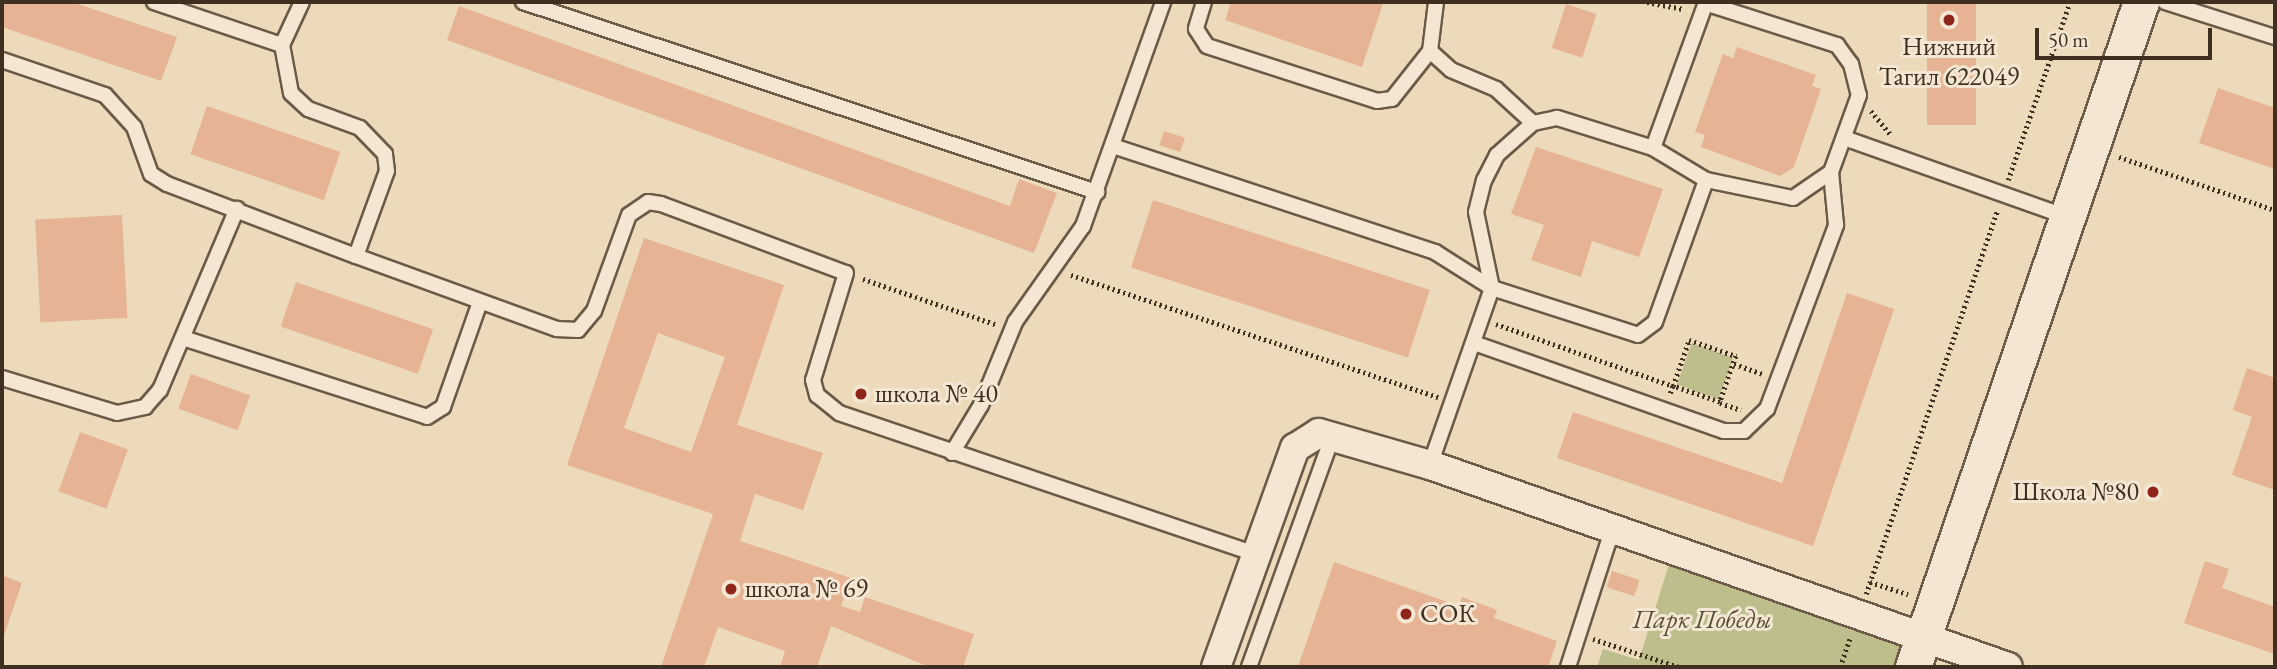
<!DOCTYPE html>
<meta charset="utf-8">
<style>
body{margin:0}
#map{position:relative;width:2277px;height:669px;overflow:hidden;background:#ecdabb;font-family:"EB Garamond",serif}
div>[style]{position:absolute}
.green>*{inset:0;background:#bdbe8c;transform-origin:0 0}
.building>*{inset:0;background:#e6b394;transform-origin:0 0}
.path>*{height:4.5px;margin-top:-2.25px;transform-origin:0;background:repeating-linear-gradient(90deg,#3f2f20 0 2px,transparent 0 5.5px)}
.roads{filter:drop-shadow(2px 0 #6a5a47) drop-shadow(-2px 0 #6a5a47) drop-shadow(0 2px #6a5a47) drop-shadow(0 -2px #6a5a47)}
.service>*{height:14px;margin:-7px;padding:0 7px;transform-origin:7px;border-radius:7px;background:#f3e7d3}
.minor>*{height:28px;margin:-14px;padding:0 14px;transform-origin:14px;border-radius:14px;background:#f3e7d3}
.tertiary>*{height:35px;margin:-17.5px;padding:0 17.5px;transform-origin:17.5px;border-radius:17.5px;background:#f3e7d3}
.dots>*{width:19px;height:19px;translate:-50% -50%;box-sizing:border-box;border:4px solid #f3e7d3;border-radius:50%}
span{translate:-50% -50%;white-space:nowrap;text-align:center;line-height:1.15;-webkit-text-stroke:6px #f3e7d3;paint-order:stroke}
.poi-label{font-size:26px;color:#3f2f20}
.left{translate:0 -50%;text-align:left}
.right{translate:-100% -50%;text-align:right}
.park-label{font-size:26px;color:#584c36;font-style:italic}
.frame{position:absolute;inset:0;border:4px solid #3f2f20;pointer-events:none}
.scale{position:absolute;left:2035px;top:28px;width:177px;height:32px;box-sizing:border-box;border:4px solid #3f2f20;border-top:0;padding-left:9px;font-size:21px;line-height:24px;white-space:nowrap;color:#3f2f20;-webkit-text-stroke:5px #f3e7d3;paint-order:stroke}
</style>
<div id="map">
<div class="green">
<div style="left:1692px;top:343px;width:44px;height:44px;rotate:20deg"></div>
<div style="clip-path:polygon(1670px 561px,1904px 643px,1902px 667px,1597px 667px,1603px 649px,1639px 660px)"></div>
</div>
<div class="building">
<div style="clip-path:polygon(2px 2px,72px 2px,177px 37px,161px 81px,2px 27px)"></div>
<div style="clip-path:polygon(1231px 2px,1377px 2px,1383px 4px,1362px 67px,1225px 20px)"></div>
<div style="left:1927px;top:2px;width:49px;height:123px"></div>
<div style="left:1566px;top:4px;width:32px;height:46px;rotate:18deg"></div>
<div style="clip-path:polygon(459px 6px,1010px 206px,1019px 179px,1057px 193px,1034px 253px,447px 40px)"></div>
<div style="clip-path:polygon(1737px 47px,1816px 75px,1812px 86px,1821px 89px,1794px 167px,1780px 176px,1701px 147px,1705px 135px,1695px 132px,1723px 54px,1733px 58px)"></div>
<div style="clip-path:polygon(2218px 88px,2275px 108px,2275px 169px,2199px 143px)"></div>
<div style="left:207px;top:106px;width:141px;height:51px;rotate:19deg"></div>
<div style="left:1164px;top:131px;width:22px;height:15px;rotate:18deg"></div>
<div style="clip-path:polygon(1536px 147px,1663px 189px,1639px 257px,1592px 241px,1581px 277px,1531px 260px,1544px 225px,1511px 214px)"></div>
<div style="left:1153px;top:200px;width:291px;height:71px;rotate:18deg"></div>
<div style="left:122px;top:215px;width:103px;height:87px;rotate:87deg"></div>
<div style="clip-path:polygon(evenodd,644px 238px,784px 285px,737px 425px,823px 453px,803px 510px,755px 494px,740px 541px,851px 578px,841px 606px,860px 612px,865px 597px,974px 634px,963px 667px,929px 667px,831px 626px,817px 667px,780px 667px,785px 651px,718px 627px,704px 667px,661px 667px,713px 514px,567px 465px,644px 238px,658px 333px,725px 357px,691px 452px,624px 428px,658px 333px)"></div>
<div style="left:296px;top:282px;width:145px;height:47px;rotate:19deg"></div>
<div style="clip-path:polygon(1847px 293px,1894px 309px,1813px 546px,1557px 458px,1573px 412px,1782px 483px)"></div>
<div style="clip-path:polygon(2247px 368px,2275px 378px,2275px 490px,2232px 475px,2252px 417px,2233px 410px)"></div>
<div style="left:191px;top:374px;width:63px;height:37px;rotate:20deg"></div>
<div style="left:80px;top:432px;width:51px;height:63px;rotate:20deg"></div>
<div style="clip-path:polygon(2205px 561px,2229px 569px,2222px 588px,2275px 607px,2275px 654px,2184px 623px)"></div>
<div style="clip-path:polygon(1334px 562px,1459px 606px,1462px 597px,1497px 610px,1494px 618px,1557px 641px,1548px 667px,1298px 667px)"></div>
<div style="left:1612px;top:571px;width:29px;height:17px;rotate:18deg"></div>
<div style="clip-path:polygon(2px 575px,22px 583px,2px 641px)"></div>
</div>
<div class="path">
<div style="left:1647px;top:2px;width:38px;rotate:11deg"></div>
<div style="left:1871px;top:111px;width:30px;rotate:50deg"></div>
<div style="left:2119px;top:157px;width:165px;rotate:18.8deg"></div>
<div style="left:2008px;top:180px;width:188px;rotate:-70.8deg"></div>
<div style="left:1071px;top:275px;width:387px;rotate:18.4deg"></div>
<div style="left:863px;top:279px;width:142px;rotate:18.9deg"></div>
<div style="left:1496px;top:324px;width:188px;rotate:19.3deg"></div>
<div style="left:1673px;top:386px;width:9px;rotate:108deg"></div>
<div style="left:1689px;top:340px;width:50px;rotate:18.8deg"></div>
<div style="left:1736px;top:356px;width:49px;rotate:109.2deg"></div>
<div style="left:1720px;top:402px;width:50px;rotate:-161.2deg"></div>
<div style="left:1673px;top:386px;width:49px;rotate:-70.8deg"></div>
<div style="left:1734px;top:364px;width:31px;rotate:19deg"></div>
<div style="left:1720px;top:403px;width:22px;rotate:18deg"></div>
<div style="left:1870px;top:582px;width:40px;rotate:18deg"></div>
<div style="left:1866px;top:594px;width:405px;rotate:-71.1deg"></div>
<div style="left:1593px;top:639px;width:90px;rotate:18deg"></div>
<div style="left:1840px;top:667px;width:31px;rotate:-71deg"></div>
</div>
<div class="roads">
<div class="service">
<div style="left:154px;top:2px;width:135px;rotate:18.6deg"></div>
<div style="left:523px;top:2px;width:605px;rotate:18.32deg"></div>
<div style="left:1204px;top:2px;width:28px;rotate:107deg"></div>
<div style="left:1196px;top:29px;width:20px;rotate:57deg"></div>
<div style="left:1207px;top:46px;width:179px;rotate:17.9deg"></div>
<div style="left:1377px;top:101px;width:15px;rotate:-8deg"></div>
<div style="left:1392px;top:99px;width:61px;rotate:-51.6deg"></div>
<div style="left:1430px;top:51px;width:49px;rotate:-83deg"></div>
<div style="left:2165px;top:2px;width:115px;rotate:17.7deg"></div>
<div style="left:1705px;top:3px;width:139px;rotate:17.7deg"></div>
<div style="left:1837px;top:45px;width:24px;rotate:54deg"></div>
<div style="left:1851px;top:64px;width:32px;rotate:76deg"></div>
<div style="left:1859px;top:95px;width:82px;rotate:110deg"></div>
<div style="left:1831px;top:172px;width:46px;rotate:145.6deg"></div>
<div style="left:1793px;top:198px;width:89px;rotate:-168.3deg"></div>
<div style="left:1706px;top:180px;width:62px;rotate:-148.9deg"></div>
<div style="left:1653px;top:148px;width:101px;rotate:-162.6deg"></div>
<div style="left:1557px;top:118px;width:25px;rotate:168deg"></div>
<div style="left:1533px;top:123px;width:48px;rotate:138.4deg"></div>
<div style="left:1497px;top:155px;width:28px;rotate:117deg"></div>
<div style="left:1484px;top:180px;width:33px;rotate:104deg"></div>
<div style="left:1476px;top:212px;width:78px;rotate:78.1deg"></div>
<div style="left:1492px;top:288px;width:153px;rotate:17.8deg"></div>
<div style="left:1638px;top:335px;width:21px;rotate:-37deg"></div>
<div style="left:1655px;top:322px;width:151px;rotate:-70.2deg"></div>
<div style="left:1430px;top:51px;width:28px;rotate:42deg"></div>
<div style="left:1451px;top:70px;width:49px;rotate:22.9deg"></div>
<div style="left:1496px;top:89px;width:50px;rotate:42.6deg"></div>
<div style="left:2px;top:60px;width:109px;rotate:18.8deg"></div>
<div style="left:105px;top:95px;width:43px;rotate:47.8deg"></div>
<div style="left:134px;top:127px;width:50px;rotate:70.1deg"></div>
<div style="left:151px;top:174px;width:19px;rotate:32deg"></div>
<div style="left:167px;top:184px;width:202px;rotate:20.9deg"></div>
<div style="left:356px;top:256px;width:90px;rotate:-70deg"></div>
<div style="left:387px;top:171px;width:17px;rotate:-97deg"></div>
<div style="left:385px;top:154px;width:36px;rotate:-134deg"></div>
<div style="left:360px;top:128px;width:55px;rotate:-159.9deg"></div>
<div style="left:308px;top:109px;width:23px;rotate:-137deg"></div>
<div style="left:291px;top:93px;width:49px;rotate:-100.6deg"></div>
<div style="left:282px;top:45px;width:47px;rotate:-65.1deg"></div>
<div style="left:1847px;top:139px;width:233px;rotate:19.5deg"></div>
<div style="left:1113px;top:146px;width:339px;rotate:18.2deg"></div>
<div style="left:1435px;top:252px;width:67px;rotate:32.3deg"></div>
<div style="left:1492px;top:288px;width:188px;rotate:109.3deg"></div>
<div style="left:1653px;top:148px;width:155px;rotate:-70deg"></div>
<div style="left:356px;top:256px;width:214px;rotate:20deg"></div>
<div style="left:557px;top:329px;width:21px;rotate:3deg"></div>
<div style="left:578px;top:330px;width:25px;rotate:-50deg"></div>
<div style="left:594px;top:311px;width:102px;rotate:-70deg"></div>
<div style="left:629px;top:215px;width:23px;rotate:-34deg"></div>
<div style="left:648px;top:202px;width:13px;rotate:9deg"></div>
<div style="left:661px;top:204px;width:197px;rotate:20.5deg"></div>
<div style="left:846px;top:273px;width:112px;rotate:107.1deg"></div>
<div style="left:813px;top:380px;width:16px;rotate:75deg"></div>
<div style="left:817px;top:395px;width:28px;rotate:39deg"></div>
<div style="left:839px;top:413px;width:440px;rotate:18.7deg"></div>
<div style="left:183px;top:338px;width:256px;rotate:17.9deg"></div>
<div style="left:427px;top:417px;width:19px;rotate:-32deg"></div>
<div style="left:443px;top:407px;width:111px;rotate:-70.6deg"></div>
<div style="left:1474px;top:343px;width:265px;rotate:19.4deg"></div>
<div style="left:1724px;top:431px;width:20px"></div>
<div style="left:1744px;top:431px;width:32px;rotate:-44deg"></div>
<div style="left:1767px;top:409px;width:197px;rotate:-69.4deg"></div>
<div style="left:1836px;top:225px;width:53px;rotate:-95.4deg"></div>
<div style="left:2px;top:378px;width:120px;rotate:16.9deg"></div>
<div style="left:117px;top:413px;width:29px;rotate:-12deg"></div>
<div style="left:145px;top:407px;width:23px;rotate:-49deg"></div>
<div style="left:160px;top:390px;width:197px;rotate:-67deg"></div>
<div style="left:952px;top:453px;width:56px;rotate:-58.9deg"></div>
<div style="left:981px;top:405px;width:90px;rotate:-67.7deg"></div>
<div style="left:1015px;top:322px;width:118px;rotate:-54.7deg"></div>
<div style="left:1083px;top:226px;width:238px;rotate:-70.3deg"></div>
<div style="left:1249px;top:667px;width:247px;rotate:-70.1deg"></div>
<div style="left:1568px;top:667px;width:146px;rotate:-72.1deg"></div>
</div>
<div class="minor">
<div style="left:1216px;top:667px;width:233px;rotate:-70.2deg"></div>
<div style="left:1295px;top:448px;width:28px;rotate:-32deg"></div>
<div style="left:1319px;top:433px;width:116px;rotate:16.1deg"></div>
<div style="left:1430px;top:465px;width:612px;rotate:19.26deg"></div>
</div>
<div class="tertiary">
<div style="left:1913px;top:667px;width:703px;rotate:-71.08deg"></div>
</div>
</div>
<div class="dots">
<div style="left:1949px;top:20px;background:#8f2418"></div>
<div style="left:861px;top:394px;background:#8f2418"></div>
<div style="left:2153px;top:492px;background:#8f2418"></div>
<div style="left:731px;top:589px;background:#8f2418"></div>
<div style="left:1406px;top:614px;background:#8f2418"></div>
</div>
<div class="poi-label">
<span style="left:1949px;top:62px">Нижний<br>Тагил 622049</span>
<span class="left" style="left:875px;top:394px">школа № 40</span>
<span class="right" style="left:2139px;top:492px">Школа №80</span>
<span class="left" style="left:745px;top:589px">школа № 69</span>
<span class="left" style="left:1420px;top:614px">СОК</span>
</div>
<div class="park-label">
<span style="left:1702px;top:620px">Парк Победы</span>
</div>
<div class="frame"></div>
<div class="scale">50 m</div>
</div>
